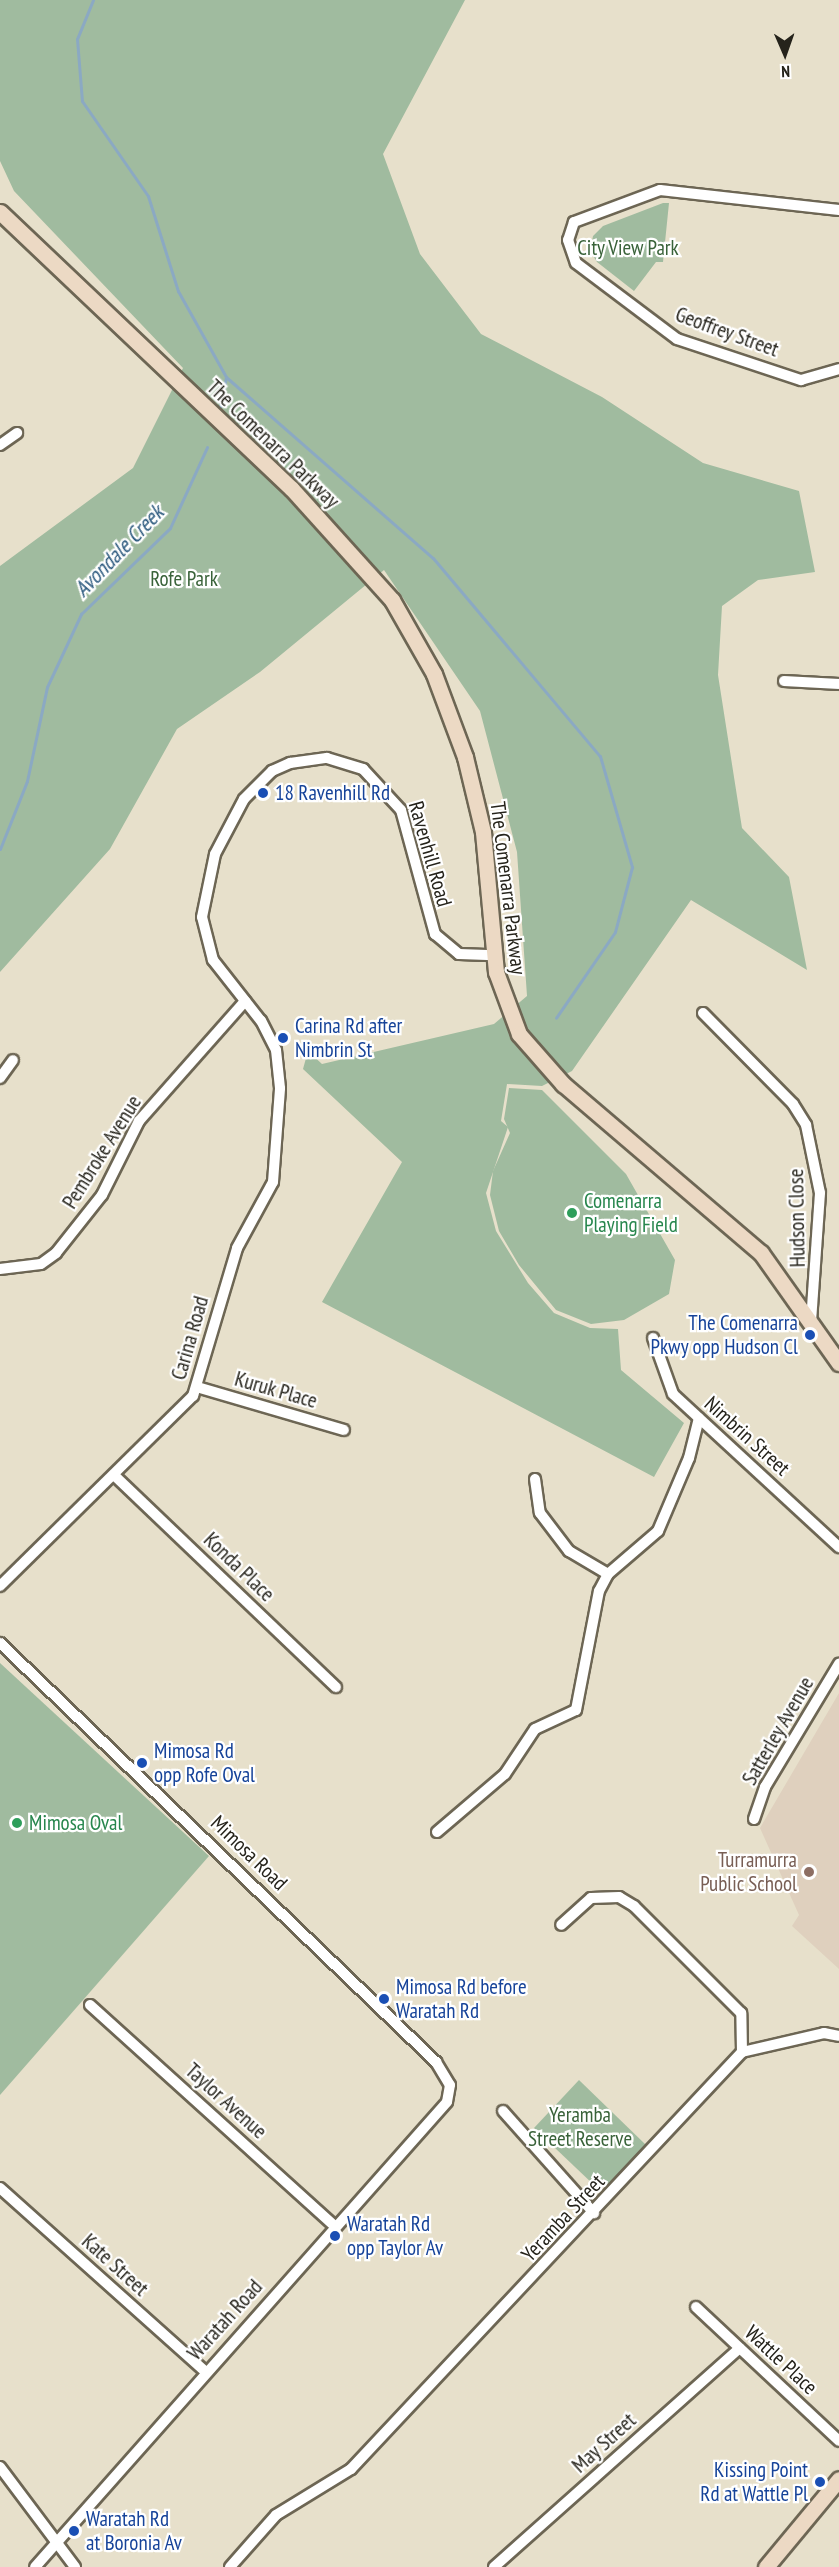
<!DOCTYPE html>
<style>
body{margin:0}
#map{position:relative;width:839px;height:2567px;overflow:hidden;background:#e7e0cb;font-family:"PT Sans Narrow",sans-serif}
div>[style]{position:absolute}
.education>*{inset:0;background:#dfd0be}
.green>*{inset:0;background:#a0bb9f}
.stream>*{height:3px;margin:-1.5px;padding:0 1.5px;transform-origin:1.5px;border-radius:1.5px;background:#8ba9c3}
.roads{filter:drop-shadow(2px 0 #6d6654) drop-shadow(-2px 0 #6d6654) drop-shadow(0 2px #6d6654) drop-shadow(0 -2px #6d6654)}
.street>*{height:10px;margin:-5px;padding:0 5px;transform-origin:5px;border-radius:5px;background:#fff}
.secondary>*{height:15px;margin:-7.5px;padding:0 7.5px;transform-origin:7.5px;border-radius:7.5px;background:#ecd9c4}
.dots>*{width:16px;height:16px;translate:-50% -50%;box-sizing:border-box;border:3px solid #fff;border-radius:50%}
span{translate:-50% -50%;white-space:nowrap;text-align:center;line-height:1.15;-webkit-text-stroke:4.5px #fff;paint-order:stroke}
.park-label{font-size:21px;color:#396239}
.street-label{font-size:21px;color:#25231b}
.transit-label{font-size:21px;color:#164399}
.left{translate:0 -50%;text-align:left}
.right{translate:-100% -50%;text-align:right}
.leisure-label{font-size:21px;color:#27864d}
.education-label{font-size:21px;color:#785e54}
.water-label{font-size:22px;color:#2a587d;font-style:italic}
.north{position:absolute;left:755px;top:24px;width:60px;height:60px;-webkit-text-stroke:4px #fff;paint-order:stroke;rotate:178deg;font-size:16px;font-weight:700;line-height:24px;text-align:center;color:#25231b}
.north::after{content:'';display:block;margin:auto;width:21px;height:27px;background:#25231b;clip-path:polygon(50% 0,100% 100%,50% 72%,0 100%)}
</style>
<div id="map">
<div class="education">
<div style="clip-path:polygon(839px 1693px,839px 1969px,792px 1926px,799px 1915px,760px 1828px)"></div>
</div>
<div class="green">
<div style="clip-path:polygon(0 0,465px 0,383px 154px,420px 254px,481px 334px,602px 397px,703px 463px,799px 491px,815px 572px,758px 580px,722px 606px,718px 675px,742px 828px,789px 877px,807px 970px,691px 900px,572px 1071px,542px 1086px,507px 1084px,501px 1121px,508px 1127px,486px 1193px,496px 1231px,528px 1283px,554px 1313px,590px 1328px,618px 1329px,621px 1370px,684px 1423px,654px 1477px,322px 1302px,402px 1162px,303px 1069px,308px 1051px,322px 1064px,494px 1024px,527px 996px,517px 852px,480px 711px,384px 570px,260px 672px,177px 729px,110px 849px,0 972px,0 566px,133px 468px,183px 368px,14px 191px,0 161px)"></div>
<div style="clip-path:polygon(663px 203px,669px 203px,663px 262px,656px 262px,634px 291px,597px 262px,590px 251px,593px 236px,603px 226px)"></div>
<div style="clip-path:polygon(509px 1088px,542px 1090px,626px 1174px,675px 1260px,669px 1294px,624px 1320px,591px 1324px,556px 1310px,519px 1265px,499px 1231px,490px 1195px,493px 1171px,510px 1133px,504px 1119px)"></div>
<div style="clip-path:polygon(0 1663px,209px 1856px,0 2095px)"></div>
<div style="clip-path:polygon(579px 2080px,646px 2145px,608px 2186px,595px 2186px,534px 2128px)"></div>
</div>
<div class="stream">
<div style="left:93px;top:0;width:42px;rotate:112.3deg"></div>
<div style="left:77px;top:39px;width:62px;rotate:85.4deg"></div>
<div style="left:82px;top:101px;width:116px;rotate:55.2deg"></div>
<div style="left:148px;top:196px;width:100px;rotate:72.5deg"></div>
<div style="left:178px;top:291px;width:98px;rotate:60.8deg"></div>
<div style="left:226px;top:377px;width:36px;rotate:101deg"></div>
<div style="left:226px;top:377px;width:275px;rotate:41.2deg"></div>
<div style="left:433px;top:558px;width:259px;rotate:49.9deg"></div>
<div style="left:600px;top:756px;width:116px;rotate:73.9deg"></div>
<div style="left:632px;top:867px;width:67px;rotate:104.7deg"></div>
<div style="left:615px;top:932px;width:104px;rotate:124.5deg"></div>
<div style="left:0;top:849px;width:73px;rotate:-68.3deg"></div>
<div style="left:27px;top:781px;width:96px;rotate:-78deg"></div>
<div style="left:47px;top:687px;width:81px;rotate:-65deg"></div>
<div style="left:81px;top:614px;width:124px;rotate:-44deg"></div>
<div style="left:170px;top:528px;width:89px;rotate:-65.4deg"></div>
</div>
<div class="roads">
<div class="street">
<div style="left:839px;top:210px;width:180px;rotate:-173.6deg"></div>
<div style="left:660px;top:190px;width:92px;rotate:159.6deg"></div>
<div style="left:574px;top:222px;width:19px;rotate:108deg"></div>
<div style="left:568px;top:240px;width:24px;rotate:71deg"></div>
<div style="left:576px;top:263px;width:126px;rotate:37deg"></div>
<div style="left:677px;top:339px;width:131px;rotate:18.3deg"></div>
<div style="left:801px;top:380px;width:40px;rotate:-16deg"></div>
<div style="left:0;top:445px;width:21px;rotate:-35deg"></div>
<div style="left:784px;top:681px;width:55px;rotate:3.1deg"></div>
<div style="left:703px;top:1013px;width:128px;rotate:45.3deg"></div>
<div style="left:793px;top:1104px;width:25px;rotate:58deg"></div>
<div style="left:806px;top:1125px;width:69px;rotate:78.4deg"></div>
<div style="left:820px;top:1193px;width:128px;rotate:94deg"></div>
<div style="left:0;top:1078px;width:22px;rotate:-54deg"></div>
<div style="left:0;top:1269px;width:41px;rotate:-7deg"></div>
<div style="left:41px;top:1264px;width:19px;rotate:-36deg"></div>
<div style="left:56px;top:1253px;width:74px;rotate:-51.6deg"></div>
<div style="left:102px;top:1195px;width:83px;rotate:-63.4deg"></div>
<div style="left:139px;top:1121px;width:160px;rotate:-48.5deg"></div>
<div style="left:653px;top:1338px;width:59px;rotate:70.3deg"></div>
<div style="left:673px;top:1394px;width:226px;rotate:42.7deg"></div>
<div style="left:197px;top:1387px;width:153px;rotate:16.3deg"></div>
<div style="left:114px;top:1475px;width:307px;rotate:43.7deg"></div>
<div style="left:535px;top:1479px;width:34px;rotate:82deg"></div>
<div style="left:540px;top:1513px;width:48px;rotate:52.7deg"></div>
<div style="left:569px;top:1551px;width:45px;rotate:30.5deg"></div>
<div style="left:0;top:1586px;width:271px;rotate:-44.6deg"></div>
<div style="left:193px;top:1396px;width:154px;rotate:-73.4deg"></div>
<div style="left:237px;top:1248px;width:75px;rotate:-61.4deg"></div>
<div style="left:273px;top:1182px;width:94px;rotate:-85.7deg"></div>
<div style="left:280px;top:1088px;width:38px;rotate:-96deg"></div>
<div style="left:276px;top:1050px;width:33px;rotate:-117deg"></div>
<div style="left:261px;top:1021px;width:78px;rotate:-128.2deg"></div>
<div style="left:213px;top:960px;width:44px;rotate:-104.3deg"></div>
<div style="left:202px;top:917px;width:64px;rotate:-78.3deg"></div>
<div style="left:215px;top:854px;width:62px;rotate:-62.2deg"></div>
<div style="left:244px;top:799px;width:40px;rotate:-45deg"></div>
<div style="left:272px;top:771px;width:20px;rotate:-24deg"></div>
<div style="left:290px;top:763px;width:37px;rotate:-8deg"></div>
<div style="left:327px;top:758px;width:38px;rotate:17deg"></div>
<div style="left:363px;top:769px;width:56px;rotate:47.2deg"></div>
<div style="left:401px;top:810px;width:129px;rotate:74.7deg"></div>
<div style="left:435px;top:934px;width:31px;rotate:40deg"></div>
<div style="left:459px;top:954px;width:35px;rotate:2deg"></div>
<div style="left:0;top:1643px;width:605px;rotate:43.86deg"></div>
<div style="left:436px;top:2062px;width:27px;rotate:59deg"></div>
<div style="left:450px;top:2085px;width:17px;rotate:100deg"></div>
<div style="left:447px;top:2102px;width:621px;rotate:131.54deg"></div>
<div style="left:754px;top:1819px;width:34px;rotate:-71deg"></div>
<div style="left:765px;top:1787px;width:144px;rotate:-59deg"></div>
<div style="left:437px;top:1832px;width:89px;rotate:-40.5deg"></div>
<div style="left:505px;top:1774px;width:54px;rotate:-56.3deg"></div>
<div style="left:535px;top:1729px;width:45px;rotate:-24.9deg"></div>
<div style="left:576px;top:1710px;width:121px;rotate:-79.1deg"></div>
<div style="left:599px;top:1591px;width:19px;rotate:-62deg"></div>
<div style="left:608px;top:1574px;width:66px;rotate:-40.7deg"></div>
<div style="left:658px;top:1531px;width:79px;rotate:-67deg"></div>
<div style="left:689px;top:1458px;width:41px;rotate:-76deg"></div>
<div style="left:90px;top:2005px;width:330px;rotate:42.1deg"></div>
<div style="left:742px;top:2052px;width:84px;rotate:-13deg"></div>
<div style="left:824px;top:2033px;width:15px;rotate:11deg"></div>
<div style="left:503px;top:2111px;width:137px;rotate:48.3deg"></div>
<div style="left:0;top:2188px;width:275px;rotate:41.8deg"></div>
<div style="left:696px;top:2307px;width:196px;rotate:43.1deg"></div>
<div style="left:0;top:2467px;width:125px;rotate:53.1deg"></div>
<div style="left:230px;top:2567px;width:69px;rotate:-48.5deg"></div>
<div style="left:276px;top:2515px;width:88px;rotate:-31.5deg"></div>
<div style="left:351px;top:2469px;width:572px;rotate:-46.84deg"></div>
<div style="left:742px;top:2052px;width:39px;rotate:-91deg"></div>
<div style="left:741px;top:2013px;width:151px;rotate:-135deg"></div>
<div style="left:634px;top:1906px;width:17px;rotate:-149deg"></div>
<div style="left:619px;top:1897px;width:28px;rotate:178deg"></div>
<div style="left:591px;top:1898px;width:40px;rotate:138deg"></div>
<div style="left:494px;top:2567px;width:329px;rotate:-41.7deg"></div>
</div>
<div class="secondary">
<div style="left:0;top:212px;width:402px;rotate:43.5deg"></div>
<div style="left:292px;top:489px;width:149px;rotate:48deg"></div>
<div style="left:392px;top:600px;width:85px;rotate:60.4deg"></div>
<div style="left:434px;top:674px;width:89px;rotate:69.5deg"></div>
<div style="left:465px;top:757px;width:77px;rotate:76.5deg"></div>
<div style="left:483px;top:832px;width:141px;rotate:84.7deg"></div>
<div style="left:496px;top:972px;width:66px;rotate:69.6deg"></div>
<div style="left:519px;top:1034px;width:67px;rotate:48.7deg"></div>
<div style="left:563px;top:1084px;width:260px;rotate:40.5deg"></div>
<div style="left:761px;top:1253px;width:135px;rotate:54.7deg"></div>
<div style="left:766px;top:2567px;width:114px;rotate:-50.3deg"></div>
</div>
</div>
<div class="dots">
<div style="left:263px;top:793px;background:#1a4fb4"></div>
<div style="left:283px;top:1038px;background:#1a4fb4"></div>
<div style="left:572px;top:1213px;background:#2e9e5b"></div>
<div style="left:810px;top:1335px;background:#1a4fb4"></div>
<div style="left:142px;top:1763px;background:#1a4fb4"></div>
<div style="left:17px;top:1823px;background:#2e9e5b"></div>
<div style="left:809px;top:1872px;background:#8d6e63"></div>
<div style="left:384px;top:1999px;background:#1a4fb4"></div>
<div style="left:335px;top:2236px;background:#1a4fb4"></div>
<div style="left:820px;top:2482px;background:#1a4fb4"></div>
<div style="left:74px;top:2531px;background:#1a4fb4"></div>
</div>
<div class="park-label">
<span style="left:628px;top:248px">City View Park</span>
<span style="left:184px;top:579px">Rofe Park</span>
<span style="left:580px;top:2127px">Yeramba<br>Street Reserve</span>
</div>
<div class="street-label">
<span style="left:727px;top:332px;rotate:20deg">Geoffrey Street</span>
<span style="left:273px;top:444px;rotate:44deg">The Comenarra Parkway</span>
<span style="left:430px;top:854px;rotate:74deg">Ravenhill Road</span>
<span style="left:508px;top:888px;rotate:83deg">The Comenarra Parkway</span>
<span style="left:102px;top:1152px;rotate:-58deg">Pembroke Avenue</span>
<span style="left:797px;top:1218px;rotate:-91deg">Hudson Close</span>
<span style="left:190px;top:1338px;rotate:-74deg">Carina Road</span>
<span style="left:276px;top:1390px;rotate:16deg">Kuruk Place</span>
<span style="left:747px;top:1436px;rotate:42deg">Nimbrin Street</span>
<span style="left:239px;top:1567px;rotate:44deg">Konda Place</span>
<span style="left:778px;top:1731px;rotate:-60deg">Satterley Avenue</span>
<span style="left:249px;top:1853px;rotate:44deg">Mimosa Road</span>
<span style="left:226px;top:2101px;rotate:42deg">Taylor Avenue</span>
<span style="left:563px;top:2218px;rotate:-47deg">Yeramba Street</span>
<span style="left:115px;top:2265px;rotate:42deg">Kate Street</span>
<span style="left:225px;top:2320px;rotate:-48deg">Waratah Road</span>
<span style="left:781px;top:2360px;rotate:43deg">Wattle Place</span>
<span style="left:604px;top:2443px;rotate:-42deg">May Street</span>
</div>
<div class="transit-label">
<span class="left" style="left:275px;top:793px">18 Ravenhill Rd</span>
<span class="left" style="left:295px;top:1038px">Carina Rd after<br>Nimbrin St</span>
<span class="right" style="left:798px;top:1335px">The Comenarra<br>Pkwy opp Hudson Cl</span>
<span class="left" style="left:154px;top:1763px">Mimosa Rd<br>opp Rofe Oval</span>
<span class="left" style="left:396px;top:1999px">Mimosa Rd before<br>Waratah Rd</span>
<span class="left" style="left:347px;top:2236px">Waratah Rd<br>opp Taylor Av</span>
<span class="right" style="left:808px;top:2482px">Kissing Point<br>Rd at Wattle Pl</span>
<span class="left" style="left:86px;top:2531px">Waratah Rd<br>at Boronia Av</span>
</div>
<div class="leisure-label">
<span class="left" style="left:584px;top:1213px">Comenarra<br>Playing Field</span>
<span class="left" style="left:29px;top:1823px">Mimosa Oval</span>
</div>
<div class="education-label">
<span class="right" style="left:797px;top:1872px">Turramurra<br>Public School</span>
</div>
<div class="water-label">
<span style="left:119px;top:551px;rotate:-46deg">Avondale Creek</span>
</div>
<div class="north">N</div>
</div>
